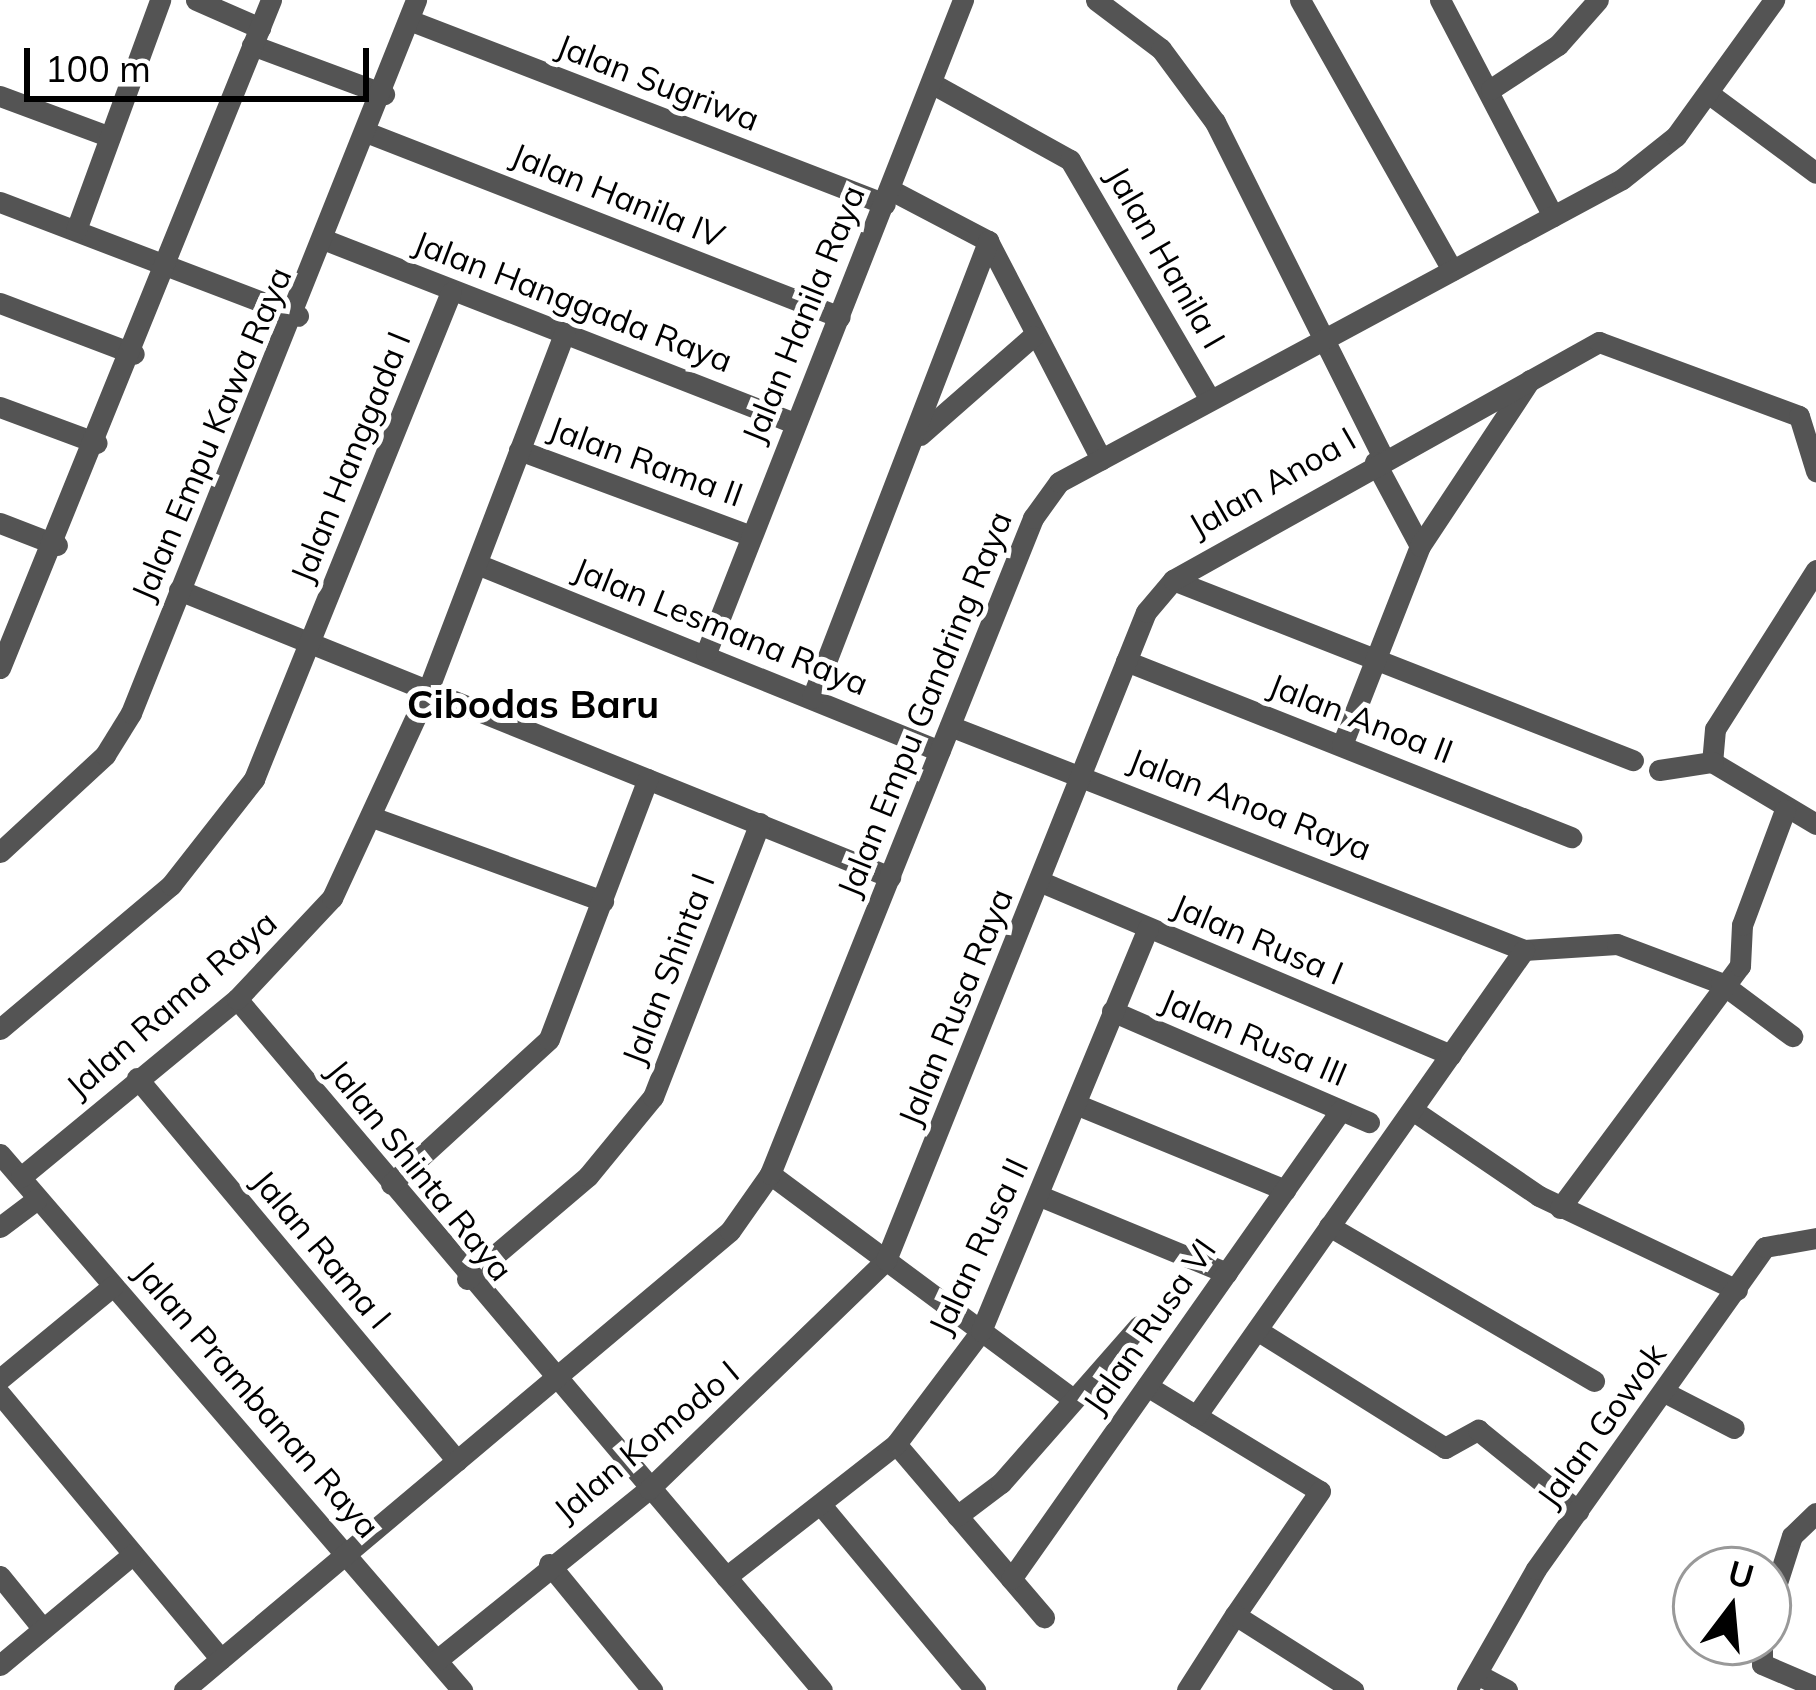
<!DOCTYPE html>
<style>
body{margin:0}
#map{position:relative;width:1816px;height:1690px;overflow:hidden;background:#fff;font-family:Mulish,sans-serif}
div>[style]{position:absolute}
.minor>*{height:21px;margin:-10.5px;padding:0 10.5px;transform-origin:10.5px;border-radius:10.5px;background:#545454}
span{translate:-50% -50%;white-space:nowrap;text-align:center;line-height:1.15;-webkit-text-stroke:10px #fff;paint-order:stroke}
.street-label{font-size:33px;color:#000}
.quarter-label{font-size:39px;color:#000;font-weight:700}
.north{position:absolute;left:1672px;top:1546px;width:120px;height:120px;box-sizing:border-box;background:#fff;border:3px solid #999;border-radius:50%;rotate:16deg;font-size:33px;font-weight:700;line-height:48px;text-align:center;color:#000}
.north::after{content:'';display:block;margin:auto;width:42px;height:54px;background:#000;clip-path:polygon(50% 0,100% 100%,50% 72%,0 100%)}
.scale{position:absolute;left:24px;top:48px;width:345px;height:54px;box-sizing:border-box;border:6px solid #000;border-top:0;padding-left:15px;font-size:36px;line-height:42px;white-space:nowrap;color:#000;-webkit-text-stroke:9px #fff;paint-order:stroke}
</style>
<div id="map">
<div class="minor">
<div style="left:196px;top:0;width:70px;rotate:23.6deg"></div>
<div style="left:1096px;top:0;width:81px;rotate:37deg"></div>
<div style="left:1161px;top:49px;width:91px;rotate:53.5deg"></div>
<div style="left:1215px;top:122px;width:375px;rotate:63.4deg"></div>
<div style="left:1300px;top:0;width:310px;rotate:60.6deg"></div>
<div style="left:1440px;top:0;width:244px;rotate:62.4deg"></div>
<div style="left:409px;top:20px;width:510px;rotate:21.13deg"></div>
<div style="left:252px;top:45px;width:141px;rotate:20.4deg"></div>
<div style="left:933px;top:84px;width:157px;rotate:29deg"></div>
<div style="left:1070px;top:160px;width:276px;rotate:59.7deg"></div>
<div style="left:1491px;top:89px;width:80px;rotate:-33.3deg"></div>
<div style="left:1558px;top:45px;width:60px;rotate:-48.4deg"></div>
<div style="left:1708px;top:93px;width:134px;rotate:36.5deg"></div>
<div style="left:0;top:96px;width:117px;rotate:20.4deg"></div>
<div style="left:371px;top:134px;width:503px;rotate:21.32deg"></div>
<div style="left:889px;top:189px;width:112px;rotate:27.7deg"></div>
<div style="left:988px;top:241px;width:246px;rotate:62.6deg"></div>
<div style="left:0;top:202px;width:319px;rotate:20.9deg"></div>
<div style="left:76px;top:230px;width:245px;rotate:-69.9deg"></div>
<div style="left:328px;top:241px;width:500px;rotate:21.33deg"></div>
<div style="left:0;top:303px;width:143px;rotate:20.8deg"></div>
<div style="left:0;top:407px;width:103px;rotate:20.4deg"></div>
<div style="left:920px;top:435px;width:150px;rotate:-41.2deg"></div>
<div style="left:519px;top:450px;width:245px;rotate:20.3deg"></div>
<div style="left:1375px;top:462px;width:95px;rotate:61.8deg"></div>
<div style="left:0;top:523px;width:61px;rotate:21.1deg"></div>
<div style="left:477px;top:564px;width:499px;rotate:22deg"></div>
<div style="left:1816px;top:570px;width:188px;rotate:122.4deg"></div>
<div style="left:1715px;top:729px;width:33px;rotate:95deg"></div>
<div style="left:1712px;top:762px;width:121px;rotate:30.8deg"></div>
<div style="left:1173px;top:580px;width:494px;rotate:21.4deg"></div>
<div style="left:179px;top:590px;width:767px;rotate:21.98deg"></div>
<div style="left:706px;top:653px;width:702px;rotate:-68.52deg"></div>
<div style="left:1126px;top:661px;width:479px;rotate:21.6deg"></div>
<div style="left:0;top:668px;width:721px;rotate:-67.92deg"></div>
<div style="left:812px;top:698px;width:490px;rotate:-68.9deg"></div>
<div style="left:950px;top:726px;width:616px;rotate:21.32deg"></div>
<div style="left:1524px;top:950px;width:93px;rotate:-3.7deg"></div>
<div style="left:1617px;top:944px;width:111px;rotate:20.6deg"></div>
<div style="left:1721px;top:983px;width:89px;rotate:36.7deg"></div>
<div style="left:1342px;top:745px;width:214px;rotate:-68.6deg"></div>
<div style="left:1420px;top:546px;width:199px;rotate:-56.5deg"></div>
<div style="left:1659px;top:770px;width:54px;rotate:-8.6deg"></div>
<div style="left:372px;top:817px;width:246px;rotate:20deg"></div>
<div style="left:0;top:852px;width:143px;rotate:-42.7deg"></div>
<div style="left:105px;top:755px;width:49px;rotate:-58.2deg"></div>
<div style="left:131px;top:713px;width:768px;rotate:-68.21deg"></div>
<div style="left:1039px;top:881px;width:447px;rotate:22.9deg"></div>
<div style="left:237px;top:999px;width:905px;rotate:49.75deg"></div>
<div style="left:1112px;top:1011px;width:280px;rotate:23.4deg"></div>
<div style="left:0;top:1029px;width:224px;rotate:-40.1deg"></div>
<div style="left:171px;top:885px;width:135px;rotate:-51.9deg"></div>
<div style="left:254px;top:779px;width:525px;rotate:-67.98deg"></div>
<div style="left:137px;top:1078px;width:499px;rotate:50.1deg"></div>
<div style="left:1078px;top:1105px;width:224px;rotate:22.3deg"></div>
<div style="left:1414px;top:1111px;width:151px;rotate:34.2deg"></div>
<div style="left:1539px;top:1196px;width:219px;rotate:25.4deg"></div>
<div style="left:0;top:1154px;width:708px;rotate:49.24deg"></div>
<div style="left:770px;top:1174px;width:376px;rotate:36.6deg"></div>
<div style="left:21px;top:1177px;width:280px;rotate:-39.5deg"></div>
<div style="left:237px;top:999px;width:139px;rotate:-46.8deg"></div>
<div style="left:332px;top:898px;width:229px;rotate:-65.2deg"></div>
<div style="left:428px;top:690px;width:382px;rotate:-69.1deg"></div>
<div style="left:391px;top:1184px;width:214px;rotate:-42.5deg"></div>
<div style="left:549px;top:1039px;width:278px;rotate:-69.2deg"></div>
<div style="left:1040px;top:1196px;width:202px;rotate:22.4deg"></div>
<div style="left:1560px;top:1208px;width:302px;rotate:-53.4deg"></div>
<div style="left:1740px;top:966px;width:41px;rotate:-87.2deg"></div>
<div style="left:1742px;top:925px;width:123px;rotate:-69.5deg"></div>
<div style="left:1329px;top:1226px;width:307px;rotate:30.3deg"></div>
<div style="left:0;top:1227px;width:46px;rotate:-37.1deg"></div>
<div style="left:467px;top:1279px;width:159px;rotate:-40.4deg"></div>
<div style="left:588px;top:1176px;width:102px;rotate:-50.6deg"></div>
<div style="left:653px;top:1097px;width:294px;rotate:-68.7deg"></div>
<div style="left:1257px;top:1330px;width:222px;rotate:32.1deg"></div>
<div style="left:1445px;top:1448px;width:38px;rotate:-29deg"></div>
<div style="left:1478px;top:1430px;width:129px;rotate:39deg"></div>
<div style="left:0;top:1379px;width:146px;rotate:-39.5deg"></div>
<div style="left:1147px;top:1386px;width:202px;rotate:31.3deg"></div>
<div style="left:1320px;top:1491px;width:150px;rotate:124.4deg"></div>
<div style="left:0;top:1394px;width:345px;rotate:50.2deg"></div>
<div style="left:1668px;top:1394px;width:74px;rotate:27.3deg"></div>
<div style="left:1196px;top:1416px;width:570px;rotate:-54.86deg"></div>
<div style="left:896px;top:1444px;width:228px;rotate:49.5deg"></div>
<div style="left:821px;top:1505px;width:241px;rotate:50.2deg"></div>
<div style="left:957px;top:1516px;width:55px;rotate:-36.9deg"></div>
<div style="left:1001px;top:1483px;width:209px;rotate:-48.7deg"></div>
<div style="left:549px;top:1564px;width:163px;rotate:50.7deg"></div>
<div style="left:0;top:1576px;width:68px;rotate:50.9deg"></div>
<div style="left:726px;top:1577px;width:216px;rotate:-38deg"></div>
<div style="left:896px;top:1444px;width:141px;rotate:-53deg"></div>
<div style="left:981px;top:1331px;width:436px;rotate:-67.5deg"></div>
<div style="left:1011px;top:1579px;width:573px;rotate:-54.87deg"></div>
<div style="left:1768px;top:1611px;width:79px;rotate:-72.3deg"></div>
<div style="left:1792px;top:1536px;width:33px;rotate:-44deg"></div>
<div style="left:1762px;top:1642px;width:22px;rotate:90deg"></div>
<div style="left:1762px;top:1664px;width:59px;rotate:23.1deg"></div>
<div style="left:437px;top:1660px;width:272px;rotate:-38.9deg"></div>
<div style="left:649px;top:1489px;width:330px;rotate:-44deg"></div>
<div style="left:886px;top:1260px;width:698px;rotate:-68.14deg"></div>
<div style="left:1146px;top:612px;width:42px;rotate:-49.8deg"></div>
<div style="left:1173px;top:580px;width:488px;rotate:-29.2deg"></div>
<div style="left:1599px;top:342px;width:213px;rotate:20.3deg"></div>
<div style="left:1799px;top:416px;width:58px;rotate:72.8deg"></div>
<div style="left:0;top:1665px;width:173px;rotate:-39.8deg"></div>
<div style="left:1477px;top:1674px;width:34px;rotate:28deg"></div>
<div style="left:184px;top:1690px;width:713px;rotate:-40.05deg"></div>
<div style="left:730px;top:1231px;width:70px;rotate:-54.9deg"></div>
<div style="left:770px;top:1174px;width:707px;rotate:-68.15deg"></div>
<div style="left:1033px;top:518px;width:44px;rotate:-54.2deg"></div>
<div style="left:1059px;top:482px;width:639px;rotate:-28.29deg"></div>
<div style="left:1622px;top:179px;width:69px;rotate:-38.5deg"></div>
<div style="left:1676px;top:136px;width:168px;rotate:-54.2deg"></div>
<div style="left:1187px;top:1690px;width:89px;rotate:-57.4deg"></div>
<div style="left:1235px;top:1615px;width:140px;rotate:32.4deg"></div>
<div style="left:1467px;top:1690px;width:139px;rotate:-60.3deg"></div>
<div style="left:1536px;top:1569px;width:395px;rotate:-54.6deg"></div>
<div style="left:1765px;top:1247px;width:52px;rotate:-10deg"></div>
</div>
<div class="street-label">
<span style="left:658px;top:82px;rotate:21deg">Jalan Sugriwa</span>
<span style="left:618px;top:195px;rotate:22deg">Jalan Hanila IV</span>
<span style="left:1166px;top:257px;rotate:60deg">Jalan Hanila I</span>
<span style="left:573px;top:301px;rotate:21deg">Jalan Hanggada Raya</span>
<span style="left:803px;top:314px;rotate:-68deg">Jalan Hanila Raya</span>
<span style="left:211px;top:434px;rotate:-67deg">Jalan Empu Kawa Raya</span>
<span style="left:350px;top:457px;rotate:-68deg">Jalan Hanggada I</span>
<span style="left:646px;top:461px;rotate:20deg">Jalan Rama II</span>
<span style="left:1272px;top:482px;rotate:-30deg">Jalan Anoa I</span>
<span style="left:721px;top:626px;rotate:22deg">Jalan Lesmana Raya</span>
<span style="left:924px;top:704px;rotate:-68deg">Jalan Empu Gandring Raya</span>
<span style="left:1361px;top:718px;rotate:21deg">Jalan Anoa II</span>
<span style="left:1250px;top:804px;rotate:21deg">Jalan Anoa Raya</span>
<span style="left:1258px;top:939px;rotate:23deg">Jalan Rusa I</span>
<span style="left:668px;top:969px;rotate:-69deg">Jalan Shinta I</span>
<span style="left:171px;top:1004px;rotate:-41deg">Jalan Rama Raya</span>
<span style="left:955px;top:1007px;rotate:-68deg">Jalan Rusa Raya</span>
<span style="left:1254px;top:1037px;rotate:23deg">Jalan Rusa III</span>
<span style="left:420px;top:1170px;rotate:51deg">Jalan Shinta Raya</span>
<span style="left:978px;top:1246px;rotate:-65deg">Jalan Rusa II</span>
<span style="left:322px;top:1249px;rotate:50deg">Jalan Rama I</span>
<span style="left:1149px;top:1326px;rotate:-55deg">Jalan Rusa VI</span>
<span style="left:257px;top:1399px;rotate:49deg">Jalan Prambanan Raya</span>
<span style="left:1601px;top:1425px;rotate:-54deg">Jalan Gowok</span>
<span style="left:646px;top:1441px;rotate:-40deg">Jalan Komodo I</span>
</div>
<div class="quarter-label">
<span style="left:533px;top:704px">Cibodas Baru</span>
</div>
<div class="north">U</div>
<div class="scale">100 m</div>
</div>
